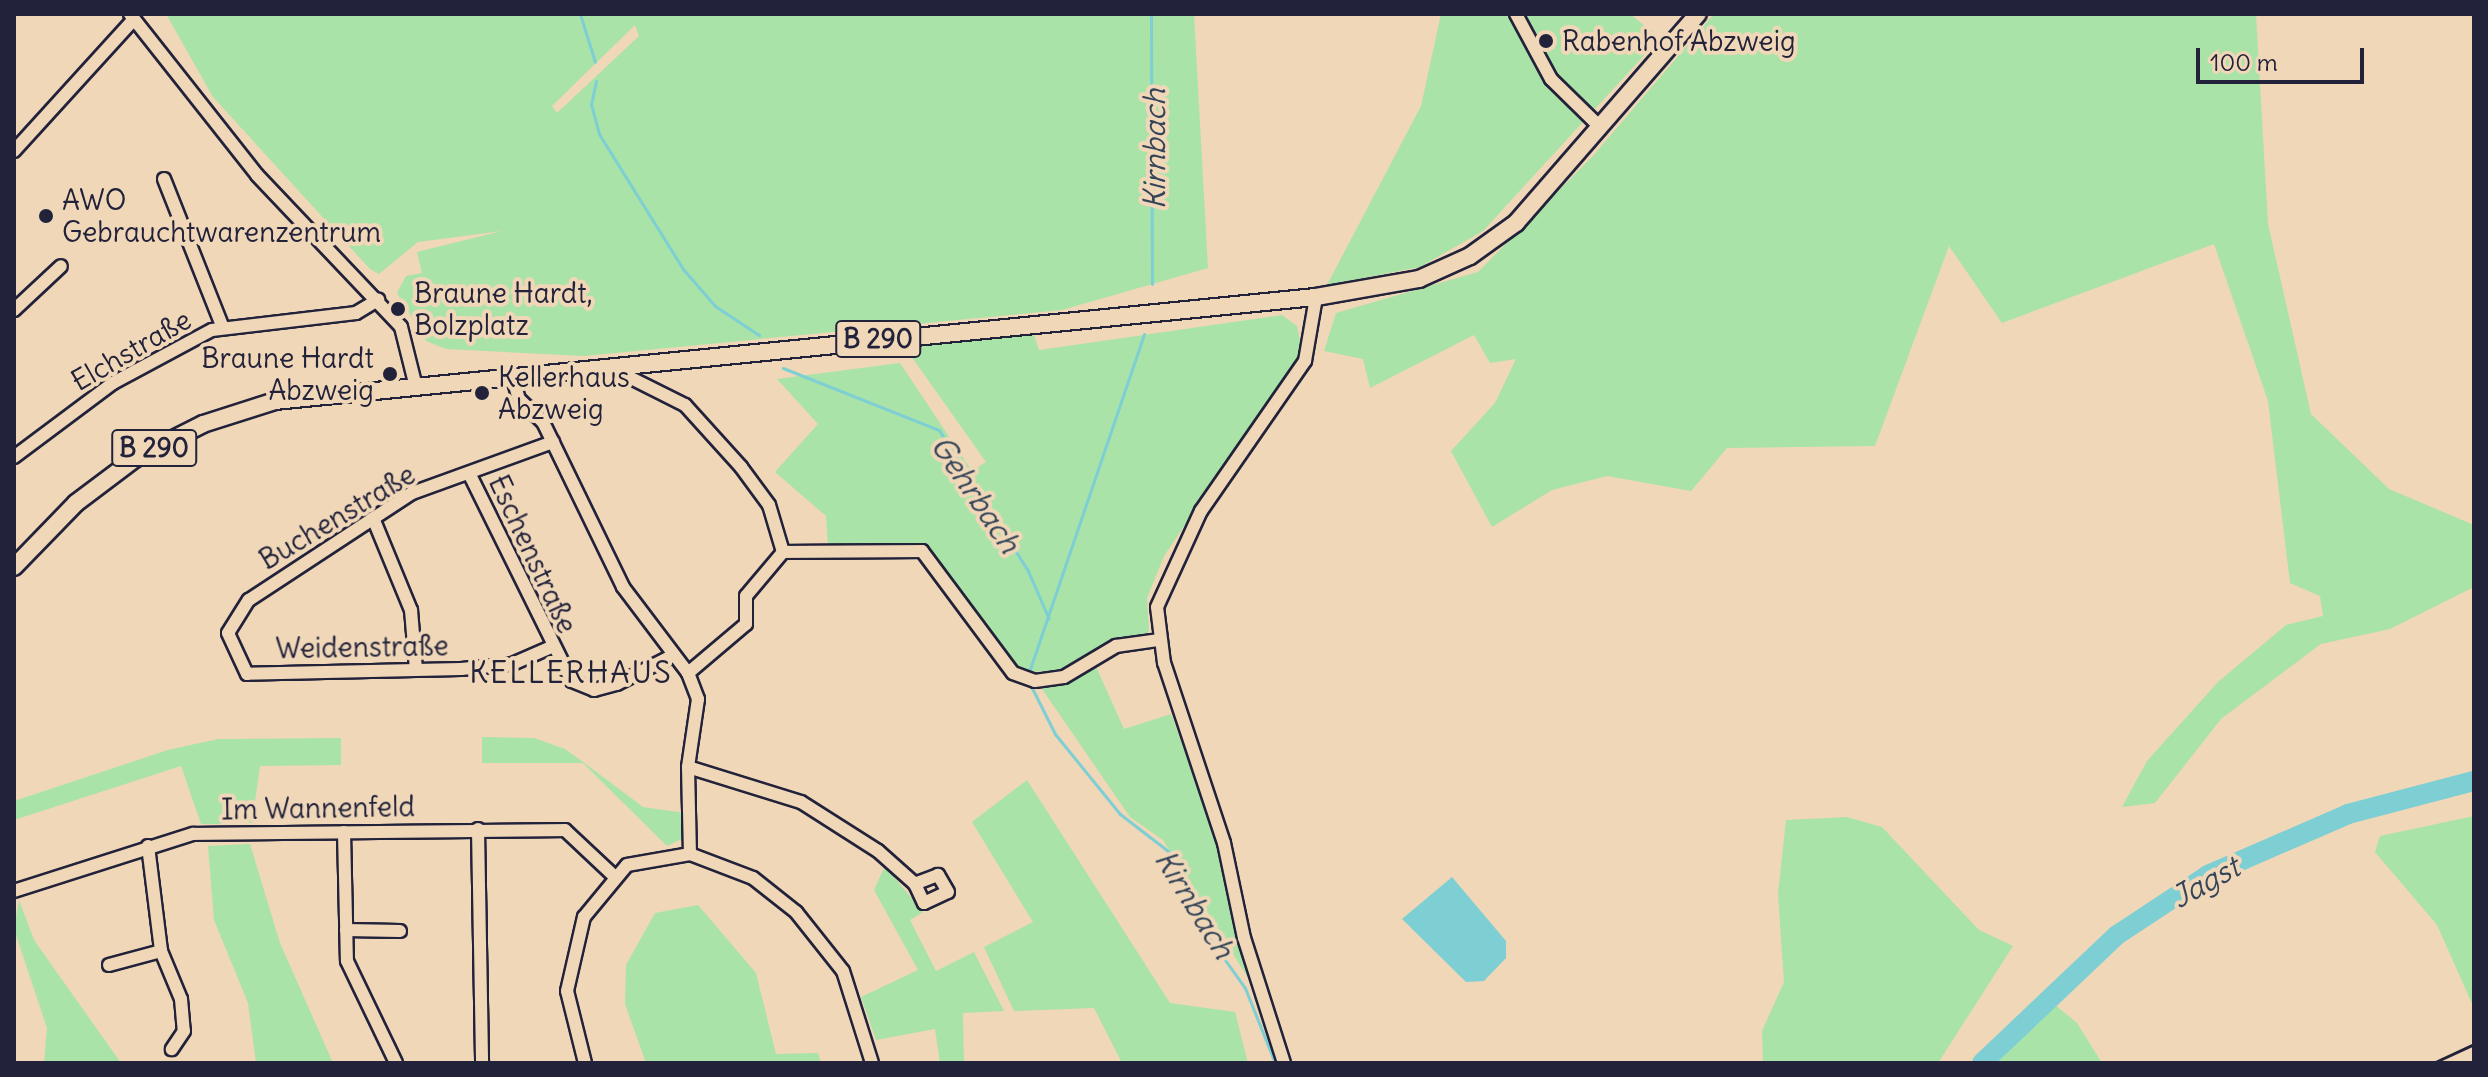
<!DOCTYPE html>
<meta charset="utf-8">
<style>
body{margin:0}
#map{position:relative;width:2488px;height:1077px;overflow:hidden;background:#f0d7b8;font-family:Delius,sans-serif}
div>[style]{position:absolute}
.green>*{inset:0;background:#a9e3a7}
.water>*{inset:0;background:#7ecfd4}
.stream>*{height:3px;margin:-1.5px;padding:0 1.5px;transform-origin:1.5px;border-radius:1.5px;background:#7ecfd4}
.river>*{height:20px;margin:-10px;padding:0 10px;transform-origin:10px;border-radius:10px;background:#7ecfd4}
.roads{filter:drop-shadow(2px 0 #22223b) drop-shadow(-2px 0 #22223b) drop-shadow(0 2px #22223b) drop-shadow(0 -2px #22223b)}
.minor>*{height:12px;margin:-6px;padding:0 6px;transform-origin:6px;border-radius:6px;background:#f0d7b8}
.major>*{height:16px;margin:-8px;padding:0 8px;transform-origin:8px;border-radius:8px;background:#f0d7b8}
.rail>*{height:3px;margin:-1.5px;padding:0 1.5px;transform-origin:1.5px;border-radius:1.5px;background:#22223b}
.dots>*{width:22px;height:22px;translate:-50% -50%;box-sizing:border-box;border:4px solid #f0d7b8;border-radius:50%}
span{translate:-50% -50%;white-space:nowrap;text-align:center;line-height:1.15;-webkit-text-stroke:8px #f0d7b8;paint-order:stroke}
.shield-label span{padding:2px 6px;background:#f0d7b8;border:2px solid;border-radius:6px;-webkit-text-stroke-width:0}
.shield-label{font-size:26px;color:#22223b;font-weight:700}
.poi-label{font-size:28px;color:#22223b}
.left{translate:0 -50%;text-align:left}
.right{translate:-100% -50%;text-align:right}
.street-label{font-size:28px;color:#22223b}
.water-label{font-size:30px;color:#34455a;font-style:italic}
.neighbourhood-label{font-size:30px;color:#22223b;letter-spacing:2px}
.frame{position:absolute;inset:0;border:16px solid #22223b;pointer-events:none}
.scale{position:absolute;left:2196px;top:48px;width:168px;height:36px;box-sizing:border-box;border:4px solid #22223b;border-top:0;padding-left:10px;font-size:24px;line-height:28px;white-space:nowrap;color:#22223b;-webkit-text-stroke:6px #f0d7b8;paint-order:stroke}
</style>
<div id="map">
<div class="green">
<div style="clip-path:polygon(evenodd,166px 14px,1194px 14px,1208px 268px,1062px 310px,584px 356px,446px 349px,426px 341px,397px 293px,406px 276px,422px 273px,417px 252px,502px 231px,418px 242px,379px 274px,370px 269px,213px 97px,166px 14px,635px 25px,639px 36px,557px 113px,552px 106px,635px 25px)"></div>
<div style="clip-path:polygon(1441px 14px,1630px 14px,1660px 38px,1483px 231px,1420px 267px,1327px 285px,1421px 106px)"></div>
<div style="clip-path:polygon(1714px 14px,2256px 14px,2268px 224px,2311px 414px,2389px 489px,2474px 525px,2474px 587px,2390px 629px,2321px 644px,2221px 719px,2155px 803px,2122px 807px,2147px 761px,2218px 682px,2286px 625px,2323px 616px,2320px 596px,2290px 583px,2268px 401px,2214px 244px,2002px 323px,1949px 246px,1875px 446px,1727px 448px,1691px 491px,1607px 476px,1552px 490px,1492px 527px,1451px 451px,1495px 403px,1516px 359px,1490px 363px,1474px 335px,1370px 388px,1363px 359px,1324px 351px,1336px 313px,1478px 272px,1592px 157px)"></div>
<div style="clip-path:polygon(1282px 315px,1297px 326px,1302px 351px,1164px 556px,1147px 598px,1149px 632px,1059px 671px,1022px 672px,1009px 660px,939px 560px,920px 545px,828px 547px,826px 516px,775px 472px,818px 424px,777px 379px,900px 363px,972px 471px,986px 462px,904px 346px,1033px 332px,1039px 350px)"></div>
<div style="clip-path:polygon(1094px 662px,1124px 729px,1171px 714px,1217px 838px,1251px 983px,1163px 840px,1130px 817px,1040px 686px,1062px 684px)"></div>
<div style="clip-path:polygon(482px 737px,534px 738px,565px 749px,583px 762px,643px 807px,685px 813px,684px 838px,667px 846px,583px 763px,482px 763px)"></div>
<div style="clip-path:polygon(341px 738px,341px 765px,260px 766px,252px 823px,222px 817px,221px 824px,201px 824px,181px 766px,14px 820px,14px 801px,168px 750px,218px 739px)"></div>
<div style="clip-path:polygon(1027px 780px,1170px 1003px,1235px 1012px,1248px 1063px,1122px 1063px,1094px 1008px,1014px 1011px,984px 947px,1033px 922px,972px 822px)"></div>
<div style="clip-path:polygon(2474px 816px,2474px 1008px,2437px 925px,2375px 852px,2380px 836px)"></div>
<div style="clip-path:polygon(1847px 817px,1882px 827px,1979px 930px,2013px 946px,1938px 1063px,1763px 1063px,1762px 1031px,1784px 982px,1778px 894px,1786px 820px)"></div>
<div style="clip-path:polygon(250px 844px,280px 943px,333px 1063px,256px 1063px,248px 1003px,214px 920px,208px 846px)"></div>
<div style="clip-path:polygon(885px 866px,923px 912px,910px 920px,936px 971px,974px 952px,1004px 1011px,963px 1013px,964px 1063px,940px 1063px,935px 1029px,876px 1040px,861px 997px,918px 970px,874px 890px)"></div>
<div style="clip-path:polygon(19px 900px,34px 940px,121px 1063px,44px 1063px,47px 1028px,14px 929px)"></div>
<div style="clip-path:polygon(698px 905px,756px 973px,776px 1054px,818px 1053px,821px 1063px,646px 1063px,625px 1004px,626px 965px,655px 913px)"></div>
<div style="clip-path:polygon(2054px 1004px,2077px 1023px,2102px 1063px,1996px 1063px)"></div>
</div>
<div class="water">
<div style="clip-path:polygon(1452px 877px,1506px 941px,1506px 958px,1484px 981px,1466px 982px,1402px 919px)"></div>
</div>
<div class="stream">
<div style="left:580px;top:14px;width:50px;rotate:72.6deg"></div>
<div style="left:1151px;top:14px;width:270px;rotate:89.8deg"></div>
<div style="left:596px;top:81px;width:24px;rotate:102deg"></div>
<div style="left:591px;top:104px;width:31px;rotate:75deg"></div>
<div style="left:599px;top:134px;width:159px;rotate:58.1deg"></div>
<div style="left:683px;top:269px;width:49px;rotate:49.1deg"></div>
<div style="left:715px;top:306px;width:53px;rotate:33.4deg"></div>
<div style="left:783px;top:368px;width:168px;rotate:21.7deg"></div>
<div style="left:939px;top:430px;width:167px;rotate:57.7deg"></div>
<div style="left:1028px;top:571px;width:52px;rotate:66.4deg"></div>
<div style="left:1029px;top:672px;width:357px;rotate:-71.2deg"></div>
<div style="left:1031px;top:686px;width:54px;rotate:63.4deg"></div>
<div style="left:1055px;top:734px;width:103px;rotate:50.9deg"></div>
<div style="left:1120px;top:814px;width:61px;rotate:37.6deg"></div>
<div style="left:1168px;top:851px;width:94px;rotate:64.8deg"></div>
<div style="left:1208px;top:936px;width:64px;rotate:54.6deg"></div>
<div style="left:1245px;top:988px;width:81px;rotate:68.2deg"></div>
</div>
<div class="river">
<div style="left:1982px;top:1063px;width:186px;rotate:-43.5deg"></div>
<div style="left:2117px;top:935px;width:109px;rotate:-33.4deg"></div>
<div style="left:2208px;top:875px;width:153px;rotate:-23.5deg"></div>
<div style="left:2348px;top:814px;width:130px;rotate:-14.7deg"></div>
</div>
<div class="roads">
<div class="minor">
<div style="left:130px;top:14px;width:205px;rotate:51.7deg"></div>
<div style="left:257px;top:175px;width:209px;rotate:46.5deg"></div>
<div style="left:401px;top:327px;width:58px;rotate:76deg"></div>
<div style="left:1516px;top:14px;width:74px;rotate:61.7deg"></div>
<div style="left:1551px;top:79px;width:67px;rotate:44.4deg"></div>
<div style="left:14px;top:151px;width:178px;rotate:-47.7deg"></div>
<div style="left:164px;top:179px;width:160px;rotate:68.4deg"></div>
<div style="left:14px;top:310px;width:64px;rotate:-43.1deg"></div>
<div style="left:625px;top:364px;width:12px;rotate:81deg"></div>
<div style="left:627px;top:376px;width:65px;rotate:26.6deg"></div>
<div style="left:685px;top:405px;width:84px;rotate:47.9deg"></div>
<div style="left:741px;top:467px;width:47px;rotate:53.6deg"></div>
<div style="left:769px;top:505px;width:49px;rotate:73.4deg"></div>
<div style="left:783px;top:552px;width:57px;rotate:130.1deg"></div>
<div style="left:746px;top:596px;width:28px;rotate:90deg"></div>
<div style="left:746px;top:624px;width:76px;rotate:139.8deg"></div>
<div style="left:512px;top:375px;width:25px;rotate:74deg"></div>
<div style="left:519px;top:399px;width:33px;rotate:44deg"></div>
<div style="left:543px;top:422px;width:183px;rotate:64.1deg"></div>
<div style="left:623px;top:587px;width:108px;rotate:52.9deg"></div>
<div style="left:688px;top:673px;width:28px;rotate:69deg"></div>
<div style="left:698px;top:699px;width:69px;rotate:98.4deg"></div>
<div style="left:688px;top:767px;width:87px;rotate:88.7deg"></div>
<div style="left:14px;top:457px;width:124px;rotate:-36.8deg"></div>
<div style="left:113px;top:383px;width:112px;rotate:-28.2deg"></div>
<div style="left:212px;top:330px;width:145px;rotate:-6.7deg"></div>
<div style="left:356px;top:313px;width:26px;rotate:-31deg"></div>
<div style="left:469px;top:473px;width:232px;rotate:63.7deg"></div>
<div style="left:572px;top:681px;width:24px;rotate:22deg"></div>
<div style="left:594px;top:690px;width:24px;rotate:-15deg"></div>
<div style="left:617px;top:684px;width:64px;rotate:-27deg"></div>
<div style="left:373px;top:518px;width:100px;rotate:67.6deg"></div>
<div style="left:411px;top:610px;width:60px;rotate:85.2deg"></div>
<div style="left:783px;top:552px;width:139px;rotate:-0.4deg"></div>
<div style="left:922px;top:551px;width:152px;rotate:53.3deg"></div>
<div style="left:1013px;top:673px;width:23px;rotate:20deg"></div>
<div style="left:1035px;top:681px;width:29px;rotate:-8deg"></div>
<div style="left:1064px;top:677px;width:61px;rotate:-30.8deg"></div>
<div style="left:1116px;top:646px;width:42px;rotate:-8.1deg"></div>
<div style="left:549px;top:648px;width:40px;rotate:156.6deg"></div>
<div style="left:512px;top:664px;width:51px;rotate:174.4deg"></div>
<div style="left:461px;top:669px;width:214px;rotate:178.7deg"></div>
<div style="left:247px;top:674px;width:45px;rotate:-114.9deg"></div>
<div style="left:228px;top:633px;width:39px;rotate:-58deg"></div>
<div style="left:249px;top:600px;width:195px;rotate:-33.3deg"></div>
<div style="left:412px;top:493px;width:150px;rotate:-19.9deg"></div>
<div style="left:688px;top:767px;width:118px;rotate:17.2deg"></div>
<div style="left:801px;top:802px;width:91px;rotate:32.5deg"></div>
<div style="left:878px;top:851px;width:50px;rotate:41.7deg"></div>
<div style="left:915px;top:884px;width:21px;rotate:65deg"></div>
<div style="left:924px;top:903px;width:26px;rotate:-25deg"></div>
<div style="left:948px;top:892px;width:20px;rotate:-120deg"></div>
<div style="left:938px;top:875px;width:25px;rotate:159deg"></div>
<div style="left:478px;top:829px;width:234px;rotate:89deg"></div>
<div style="left:344px;top:832px;width:129px;rotate:88.7deg"></div>
<div style="left:347px;top:961px;width:113px;rotate:64.3deg"></div>
<div style="left:148px;top:846px;width:106px;rotate:82.9deg"></div>
<div style="left:161px;top:951px;width:52px;rotate:67.4deg"></div>
<div style="left:181px;top:999px;width:32px;rotate:85deg"></div>
<div style="left:184px;top:1031px;width:22px;rotate:124deg"></div>
<div style="left:14px;top:891px;width:188px;rotate:-17.7deg"></div>
<div style="left:193px;top:834px;width:372px;rotate:-0.6deg"></div>
<div style="left:565px;top:830px;width:66px;rotate:43.2deg"></div>
<div style="left:346px;top:930px;width:54px;rotate:1.1deg"></div>
<div style="left:109px;top:965px;width:54px;rotate:-15.1deg"></div>
<div style="left:585px;top:1063px;width:74px;rotate:-104deg"></div>
<div style="left:567px;top:991px;width:76px;rotate:-77.1deg"></div>
<div style="left:584px;top:917px;width:67px;rotate:-50.4deg"></div>
<div style="left:627px;top:865px;width:64px;rotate:-9.9deg"></div>
<div style="left:690px;top:854px;width:67px;rotate:20.9deg"></div>
<div style="left:753px;top:878px;width:55px;rotate:38.3deg"></div>
<div style="left:796px;top:912px;width:75px;rotate:51.5deg"></div>
<div style="left:843px;top:971px;width:96px;rotate:72.5deg"></div>
<div style="left:1284px;top:1063px;width:131px;rotate:-107.7deg"></div>
<div style="left:1244px;top:938px;width:97px;rotate:-101.9deg"></div>
<div style="left:1224px;top:843px;width:190px;rotate:-108.4deg"></div>
<div style="left:1164px;top:663px;width:56px;rotate:-97.1deg"></div>
<div style="left:1157px;top:607px;width:106px;rotate:-65.4deg"></div>
<div style="left:1201px;top:511px;width:183px;rotate:-55.3deg"></div>
<div style="left:1305px;top:361px;width:65px;rotate:-80.2deg"></div>
</div>
<div class="major">
<div style="left:14px;top:567px;width:89px;rotate:-45.9deg"></div>
<div style="left:76px;top:503px;width:75px;rotate:-36.9deg"></div>
<div style="left:136px;top:458px;width:75px;rotate:-26.9deg"></div>
<div style="left:203px;top:424px;width:76px;rotate:-17.7deg"></div>
<div style="left:275px;top:401px;width:1046px;rotate:-5.71deg"></div>
<div style="left:1316px;top:297px;width:105px;rotate:-9.9deg"></div>
<div style="left:1419px;top:279px;width:56px;rotate:-24.3deg"></div>
<div style="left:1470px;top:256px;width:57px;rotate:-35.7deg"></div>
<div style="left:1516px;top:223px;width:277px;rotate:-49deg"></div>
</div>
</div>
<div class="rail">
<div style="left:2433px;top:1063px;width:45px;rotate:-24.9deg"></div>
</div>
<div class="dots">
<div style="left:1546px;top:41px;background:#22223b"></div>
<div style="left:46px;top:216px;background:#22223b"></div>
<div style="left:398px;top:309px;background:#22223b"></div>
<div style="left:390px;top:374px;background:#22223b"></div>
<div style="left:482px;top:393px;background:#22223b"></div>
</div>
<div class="shield-label">
<span style="left:878px;top:339px">B 290</span>
<span style="left:154px;top:448px">B 290</span>
</div>
<div class="poi-label">
<span class="left" style="left:1562px;top:41px">Rabenhof Abzweig</span>
<span class="left" style="left:62px;top:216px">AWO<br>Gebrauchtwarenzentrum</span>
<span class="left" style="left:414px;top:309px">Braune Hardt,<br>Bolzplatz</span>
<span class="right" style="left:374px;top:374px">Braune Hardt<br>Abzweig</span>
<span class="left" style="left:498px;top:393px">Kellerhaus<br>Abzweig</span>
</div>
<div class="street-label">
<span style="left:131px;top:350px;rotate:-30deg">Elchstraße</span>
<span style="left:337px;top:517px;rotate:-31deg">Buchenstraße</span>
<span style="left:533px;top:554px;rotate:65deg">Eschenstraße</span>
<span style="left:362px;top:647px;rotate:-1deg">Weidenstraße</span>
<span style="left:318px;top:808px;rotate:-1deg">Im Wannenfeld</span>
</div>
<div class="water-label">
<span style="left:1154px;top:149px;rotate:-90deg">Kirnbach</span>
<span style="left:976px;top:494px;rotate:56deg">Gehrbach</span>
<span style="left:2205px;top:882px;rotate:-29deg">Jagst</span>
<span style="left:1195px;top:904px;rotate:58deg">Kirnbach</span>
</div>
<div class="neighbourhood-label">
<span style="left:571px;top:672px">KELLERHAUS</span>
</div>
<div class="frame"></div>
<div class="scale">100 m</div>
</div>
